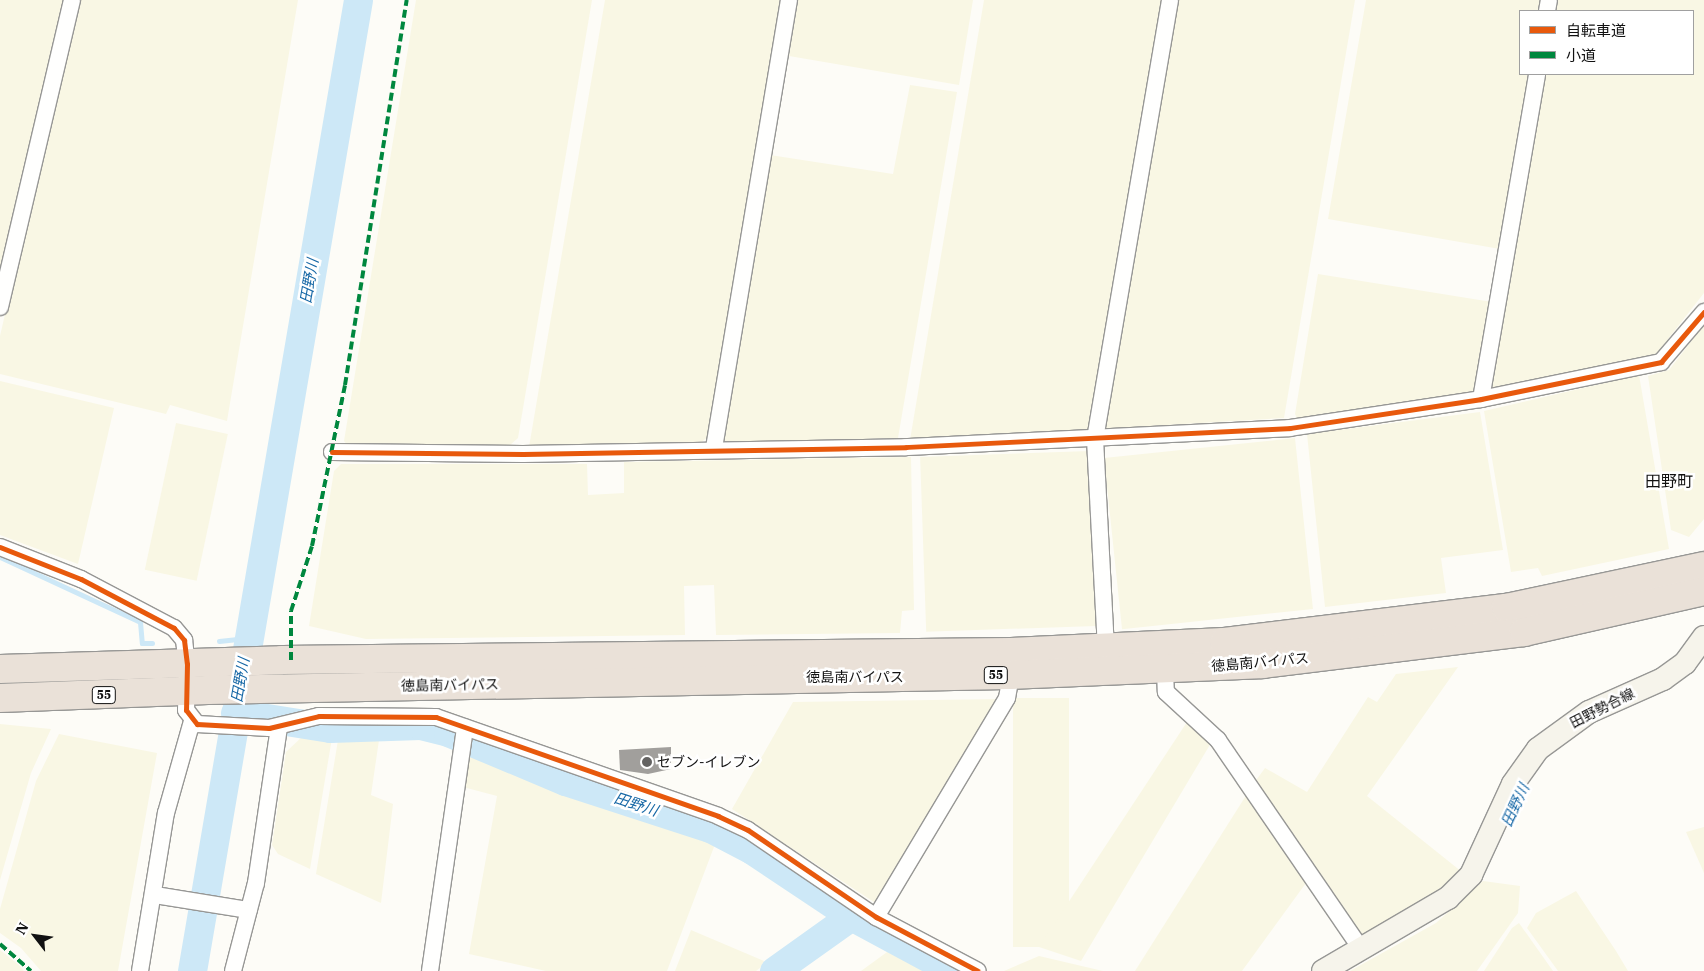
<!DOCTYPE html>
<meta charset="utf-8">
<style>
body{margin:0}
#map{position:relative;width:1704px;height:971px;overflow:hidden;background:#fdfcf7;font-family:"IBM Plex Serif","Noto Sans JP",serif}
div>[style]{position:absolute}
.farmland>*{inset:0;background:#f9f7e4;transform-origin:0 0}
.stream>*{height:5px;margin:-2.5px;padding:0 2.5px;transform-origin:2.5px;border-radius:2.5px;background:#cde8f7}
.river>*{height:29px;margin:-14.5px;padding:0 14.5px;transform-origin:14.5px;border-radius:14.5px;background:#cde8f7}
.building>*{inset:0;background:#a19f9c}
.roads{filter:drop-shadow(1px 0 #979795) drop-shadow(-1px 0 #979795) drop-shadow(0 1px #979795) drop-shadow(0 -1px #979795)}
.street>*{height:16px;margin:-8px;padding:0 8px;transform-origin:8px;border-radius:8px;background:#fffffe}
.secondary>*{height:22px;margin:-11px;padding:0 11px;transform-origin:11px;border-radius:11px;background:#f6f4eb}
.highway>*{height:28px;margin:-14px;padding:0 14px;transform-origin:14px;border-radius:14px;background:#eae1d8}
.quiet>*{height:4px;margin-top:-2px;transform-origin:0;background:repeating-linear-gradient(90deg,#00873e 0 8px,transparent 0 12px)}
.cycleway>*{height:5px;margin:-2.5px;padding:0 2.5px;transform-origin:2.5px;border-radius:2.5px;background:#e8590c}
.dots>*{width:14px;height:14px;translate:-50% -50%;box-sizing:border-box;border:2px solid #fff;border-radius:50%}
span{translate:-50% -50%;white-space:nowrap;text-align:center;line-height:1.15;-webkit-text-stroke:5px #fff;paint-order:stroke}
.shield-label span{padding:1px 4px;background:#fff;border:1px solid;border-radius:4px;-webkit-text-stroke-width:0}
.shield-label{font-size:12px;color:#111;font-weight:700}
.street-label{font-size:14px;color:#111}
.poi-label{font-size:14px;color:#111}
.left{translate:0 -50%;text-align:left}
.water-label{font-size:15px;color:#1768a6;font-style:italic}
.quarter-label{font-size:16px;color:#111}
.legend{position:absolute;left:1519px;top:10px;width:175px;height:65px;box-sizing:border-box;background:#fff;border:1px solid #a0a0a0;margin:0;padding:6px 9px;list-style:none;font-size:15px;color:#111}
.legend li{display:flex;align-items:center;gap:10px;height:25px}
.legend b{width:25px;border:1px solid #a0a0a0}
.north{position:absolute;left:10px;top:911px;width:50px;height:50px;-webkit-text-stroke:4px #fff;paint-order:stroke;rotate:300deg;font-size:14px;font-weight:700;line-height:20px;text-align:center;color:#111}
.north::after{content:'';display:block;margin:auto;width:18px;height:22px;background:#111;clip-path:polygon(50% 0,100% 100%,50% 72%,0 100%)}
</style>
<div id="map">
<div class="farmland">
<div style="clip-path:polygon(0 0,63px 0,0 274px)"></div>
<div style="clip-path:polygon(77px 0,298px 0,227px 421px,170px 405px,166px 414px,0 374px,0 336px)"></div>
<div style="clip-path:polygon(416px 0,592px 0,518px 438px,510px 445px,348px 446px,344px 441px)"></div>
<div style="clip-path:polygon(605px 0,784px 0,708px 437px,700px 443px,529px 447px)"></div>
<div style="clip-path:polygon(798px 0,973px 0,959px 85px,789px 56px)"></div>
<div style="clip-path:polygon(984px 0,1164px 0,1089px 431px,910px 440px)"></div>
<div style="clip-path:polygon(1176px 0,1355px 0,1284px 418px,1100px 429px)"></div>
<div style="clip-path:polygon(1366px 0,1543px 0,1541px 11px,1520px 11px,1520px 74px,1530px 74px,1500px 249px,1328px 219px)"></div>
<div style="clip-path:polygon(1556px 0,1704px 0,1704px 293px,1657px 353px,1638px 361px,1494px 390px,1490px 386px,1543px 74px,1693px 74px,1693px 11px,1554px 11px)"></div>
<div style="clip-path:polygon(910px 85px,957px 92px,898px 438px,726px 443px,722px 437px,770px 155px,893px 174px)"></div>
<div style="clip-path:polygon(1318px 274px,1492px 302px,1477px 388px,1469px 396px,1298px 420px,1295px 414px)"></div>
<div style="clip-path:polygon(1704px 325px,1704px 519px,1689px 537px,1671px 530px,1648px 376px,1669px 370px)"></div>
<div style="clip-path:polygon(1639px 375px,1669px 549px,1542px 576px,1538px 568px,1511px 572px,1484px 411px)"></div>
<div style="clip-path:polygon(0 381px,114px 408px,78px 564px,0 535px)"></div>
<div style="clip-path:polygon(1480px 412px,1503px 550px,1441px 558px,1446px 593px,1325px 607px,1307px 434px)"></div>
<div style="left:176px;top:423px;width:53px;height:150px;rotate:12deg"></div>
<div style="left:1295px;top:438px;width:172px;height:192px;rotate:84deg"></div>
<div style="left:1090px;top:451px;width:175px;height:170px;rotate:88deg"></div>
<div style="clip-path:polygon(911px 457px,914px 610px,902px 611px,900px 633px,716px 635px,714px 585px,684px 586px,685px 635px,366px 639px,309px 626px,334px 471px,341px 464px,587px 464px,588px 495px,624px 493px,624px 462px)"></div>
<div style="clip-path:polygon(1458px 667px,1367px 796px,1462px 872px,1444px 891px,1364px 938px,1254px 783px,1265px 768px,1307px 792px,1368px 697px,1377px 702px,1396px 674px)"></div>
<div style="left:1013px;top:698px;width:56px;height:249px"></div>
<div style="clip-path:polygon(1001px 699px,877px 904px,732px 809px,793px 702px)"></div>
<div style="clip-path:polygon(1187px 722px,1211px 743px,1081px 961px,1039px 947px)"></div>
<div style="clip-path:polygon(0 724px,51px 729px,31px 773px,0 880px)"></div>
<div style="clip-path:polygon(333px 732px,310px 869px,278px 854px,272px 845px,286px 752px,304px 735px)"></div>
<div style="clip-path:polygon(380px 733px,371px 795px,393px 804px,381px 903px,316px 874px,339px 734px)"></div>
<div style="clip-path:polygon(59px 734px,157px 753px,118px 971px,41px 971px,21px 948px,0 933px,0 909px,36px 781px)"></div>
<div style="clip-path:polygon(471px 747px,545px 781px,717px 839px,667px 971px,546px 971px,469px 954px,497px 796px,463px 787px)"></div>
<div style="clip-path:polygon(1247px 794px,1306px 883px,1242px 971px,1135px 971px)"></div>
<div style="clip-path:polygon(1704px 827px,1704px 873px,1686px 832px)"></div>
<div style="clip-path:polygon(1483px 881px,1520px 886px,1518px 913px,1477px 971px,1350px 971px,1436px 923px)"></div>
<div style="clip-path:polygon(1576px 891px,1616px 951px,1628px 971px,1558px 971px,1527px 928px,1536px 913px)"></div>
<div style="clip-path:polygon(1519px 923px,1553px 971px,1484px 971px,1512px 928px)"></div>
<div style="clip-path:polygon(691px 930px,764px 961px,761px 967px,756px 971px,675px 971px)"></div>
<div style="clip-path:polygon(894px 947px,940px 971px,861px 971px)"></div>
<div style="clip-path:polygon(0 950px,19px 965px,24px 971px,0 971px)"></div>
<div style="clip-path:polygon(1039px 956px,1103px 971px,1004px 971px)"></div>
</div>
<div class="stream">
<div style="left:0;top:557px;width:154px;rotate:24.9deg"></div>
<div style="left:140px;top:622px;width:21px;rotate:85deg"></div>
<div style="left:142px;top:643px;width:10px"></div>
<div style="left:219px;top:641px;width:28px;rotate:-6deg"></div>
</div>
<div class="river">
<div style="left:235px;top:713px;width:96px;rotate:9deg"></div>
<div style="left:330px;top:728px;width:90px;rotate:-1.9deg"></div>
<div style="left:420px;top:725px;width:29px;rotate:14deg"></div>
<div style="left:448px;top:732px;width:127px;rotate:22.7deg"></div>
<div style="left:565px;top:781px;width:152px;rotate:18deg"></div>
<div style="left:710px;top:828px;width:47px;rotate:27.6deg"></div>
<div style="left:752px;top:850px;width:119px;rotate:33.7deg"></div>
<div style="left:851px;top:916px;width:116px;rotate:28.3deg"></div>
<div style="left:192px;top:971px;width:985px;rotate:-80.3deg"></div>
<div style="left:774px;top:971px;width:95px;rotate:-35.5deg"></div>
</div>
<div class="building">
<div style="clip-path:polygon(671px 747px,671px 769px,648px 774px,620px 770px,619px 750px)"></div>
</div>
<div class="roads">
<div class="street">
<div style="left:1547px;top:11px;width:11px;rotate:-80deg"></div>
<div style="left:0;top:307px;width:315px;rotate:-76.8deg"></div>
<div style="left:1481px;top:399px;width:330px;rotate:-80.2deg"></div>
<div style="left:714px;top:448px;width:454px;rotate:-80.5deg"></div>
<div style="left:332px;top:452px;width:191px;rotate:0.6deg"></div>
<div style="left:523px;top:454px;width:383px;rotate:-1deg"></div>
<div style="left:906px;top:447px;width:384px;rotate:-2.8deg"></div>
<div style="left:1290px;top:428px;width:193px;rotate:-8.6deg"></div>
<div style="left:1481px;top:399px;width:184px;rotate:-11.6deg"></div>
<div style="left:1661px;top:362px;width:66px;rotate:-49.3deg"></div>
<div style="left:0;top:547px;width:87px;rotate:21.6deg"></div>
<div style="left:81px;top:579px;width:105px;rotate:27.8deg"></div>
<div style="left:174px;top:628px;width:16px;rotate:50deg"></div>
<div style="left:184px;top:640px;width:24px;rotate:83deg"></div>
<div style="left:187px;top:664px;width:46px;rotate:91.2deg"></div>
<div style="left:186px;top:710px;width:18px;rotate:52deg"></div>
<div style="left:197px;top:724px;width:72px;rotate:3.2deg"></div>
<div style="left:269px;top:728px;width:51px;rotate:-13.5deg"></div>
<div style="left:319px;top:716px;width:117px;rotate:0.5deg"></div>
<div style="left:436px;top:717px;width:299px;rotate:19.3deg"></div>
<div style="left:718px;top:816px;width:33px;rotate:25deg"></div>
<div style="left:748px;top:830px;width:155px;rotate:34.2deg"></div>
<div style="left:876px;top:917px;width:115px;rotate:27.9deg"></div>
<div style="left:1106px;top:649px;width:210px;rotate:-93deg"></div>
<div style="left:1095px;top:439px;width:445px;rotate:-80.3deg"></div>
<div style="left:1165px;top:669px;width:23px;rotate:88deg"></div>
<div style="left:1166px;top:692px;width:71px;rotate:42.7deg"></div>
<div style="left:1218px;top:740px;width:253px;rotate:55.6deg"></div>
<div style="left:155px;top:895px;width:95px;rotate:9.1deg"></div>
<div style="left:876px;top:917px;width:255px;rotate:-59.1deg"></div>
<div style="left:1007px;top:698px;width:23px;rotate:-80deg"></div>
<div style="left:140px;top:971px;width:160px;rotate:-80.7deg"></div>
<div style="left:166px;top:813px;width:96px;rotate:-74.2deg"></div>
<div style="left:233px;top:971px;width:91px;rotate:-75.4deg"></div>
<div style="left:256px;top:883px;width:158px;rotate:-81.6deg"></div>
<div style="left:430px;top:971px;width:246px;rotate:-81.8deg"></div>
</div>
<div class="secondary">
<div style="left:1323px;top:971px;width:145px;rotate:-30.3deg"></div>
<div style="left:1448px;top:898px;width:33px;rotate:-45deg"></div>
<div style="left:1471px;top:875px;width:100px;rotate:-65.2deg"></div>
<div style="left:1513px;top:784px;width:43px;rotate:-54.5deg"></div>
<div style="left:1538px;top:749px;width:63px;rotate:-36deg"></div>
<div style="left:1589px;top:712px;width:81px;rotate:-24deg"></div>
<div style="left:1663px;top:679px;width:27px;rotate:-36deg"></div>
<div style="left:1685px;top:663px;width:32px;rotate:-54deg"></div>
</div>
<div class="highway">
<div style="left:0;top:669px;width:282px;rotate:-1.8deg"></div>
<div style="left:282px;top:660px;width:729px;rotate:-0.63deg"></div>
<div style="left:1011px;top:652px;width:213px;rotate:-2.7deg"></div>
<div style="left:1224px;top:642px;width:284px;rotate:-6.9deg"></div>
<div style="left:1506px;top:608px;width:202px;rotate:-12deg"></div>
<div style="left:0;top:698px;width:208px;rotate:-2.2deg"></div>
<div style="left:208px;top:690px;width:803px;rotate:-1.07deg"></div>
<div style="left:1011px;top:675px;width:252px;rotate:-2.5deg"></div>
<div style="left:1263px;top:664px;width:263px;rotate:-7deg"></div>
<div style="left:1524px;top:632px;width:185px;rotate:-12.8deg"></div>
</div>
</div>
<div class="quiet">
<div style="left:291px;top:660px;width:49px;rotate:-90deg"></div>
<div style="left:291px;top:611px;width:68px;rotate:-72.1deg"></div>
<div style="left:312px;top:546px;width:164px;rotate:-78.4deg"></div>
<div style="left:345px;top:385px;width:390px;rotate:-80.9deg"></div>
<div style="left:0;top:944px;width:41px;rotate:41.1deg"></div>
</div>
<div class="cycleway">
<div style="left:332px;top:452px;width:191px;rotate:0.6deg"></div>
<div style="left:523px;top:454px;width:383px;rotate:-1deg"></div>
<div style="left:906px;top:447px;width:384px;rotate:-2.8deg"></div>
<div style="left:1290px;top:428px;width:193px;rotate:-8.6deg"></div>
<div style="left:1481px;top:399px;width:184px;rotate:-11.6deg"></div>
<div style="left:1661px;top:362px;width:66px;rotate:-49.3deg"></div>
<div style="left:0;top:547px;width:87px;rotate:21.6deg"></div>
<div style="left:81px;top:579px;width:105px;rotate:27.8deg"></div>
<div style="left:174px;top:628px;width:16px;rotate:50deg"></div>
<div style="left:184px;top:640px;width:24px;rotate:83deg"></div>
<div style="left:187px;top:664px;width:46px;rotate:91.2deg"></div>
<div style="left:186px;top:710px;width:18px;rotate:52deg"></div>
<div style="left:197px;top:724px;width:72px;rotate:3.2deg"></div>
<div style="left:269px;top:728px;width:51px;rotate:-13.5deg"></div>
<div style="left:319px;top:716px;width:117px;rotate:0.5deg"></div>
<div style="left:436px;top:717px;width:299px;rotate:19.3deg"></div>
<div style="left:718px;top:816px;width:33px;rotate:25deg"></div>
<div style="left:748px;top:830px;width:155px;rotate:34.2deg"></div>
<div style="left:876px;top:917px;width:115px;rotate:27.9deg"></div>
</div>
<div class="dots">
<div style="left:647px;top:762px;background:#646362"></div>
</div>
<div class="shield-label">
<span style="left:996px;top:675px">55</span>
<span style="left:104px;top:695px">55</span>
</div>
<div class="street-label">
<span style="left:1260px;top:662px;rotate:-5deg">徳島南バイパス</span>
<span style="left:855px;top:677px">徳島南バイパス</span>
<span style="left:450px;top:685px;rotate:-1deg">徳島南バイパス</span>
<span style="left:1602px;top:708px;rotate:-27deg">田野勢合線</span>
</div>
<div class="poi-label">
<span class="left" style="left:657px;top:762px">セブン-イレブン</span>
</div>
<div class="water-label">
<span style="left:309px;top:281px;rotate:-80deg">田野川</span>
<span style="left:240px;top:680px;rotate:-80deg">田野川</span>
<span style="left:636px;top:804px;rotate:18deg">田野川</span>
<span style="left:1515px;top:805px;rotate:-65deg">田野川</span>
</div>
<div class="quarter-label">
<span style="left:1669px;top:481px">田野町</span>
</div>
<ul class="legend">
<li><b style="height:6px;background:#e8590c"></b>自転車道</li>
<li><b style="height:6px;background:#00873e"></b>小道</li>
</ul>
<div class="north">N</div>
</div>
